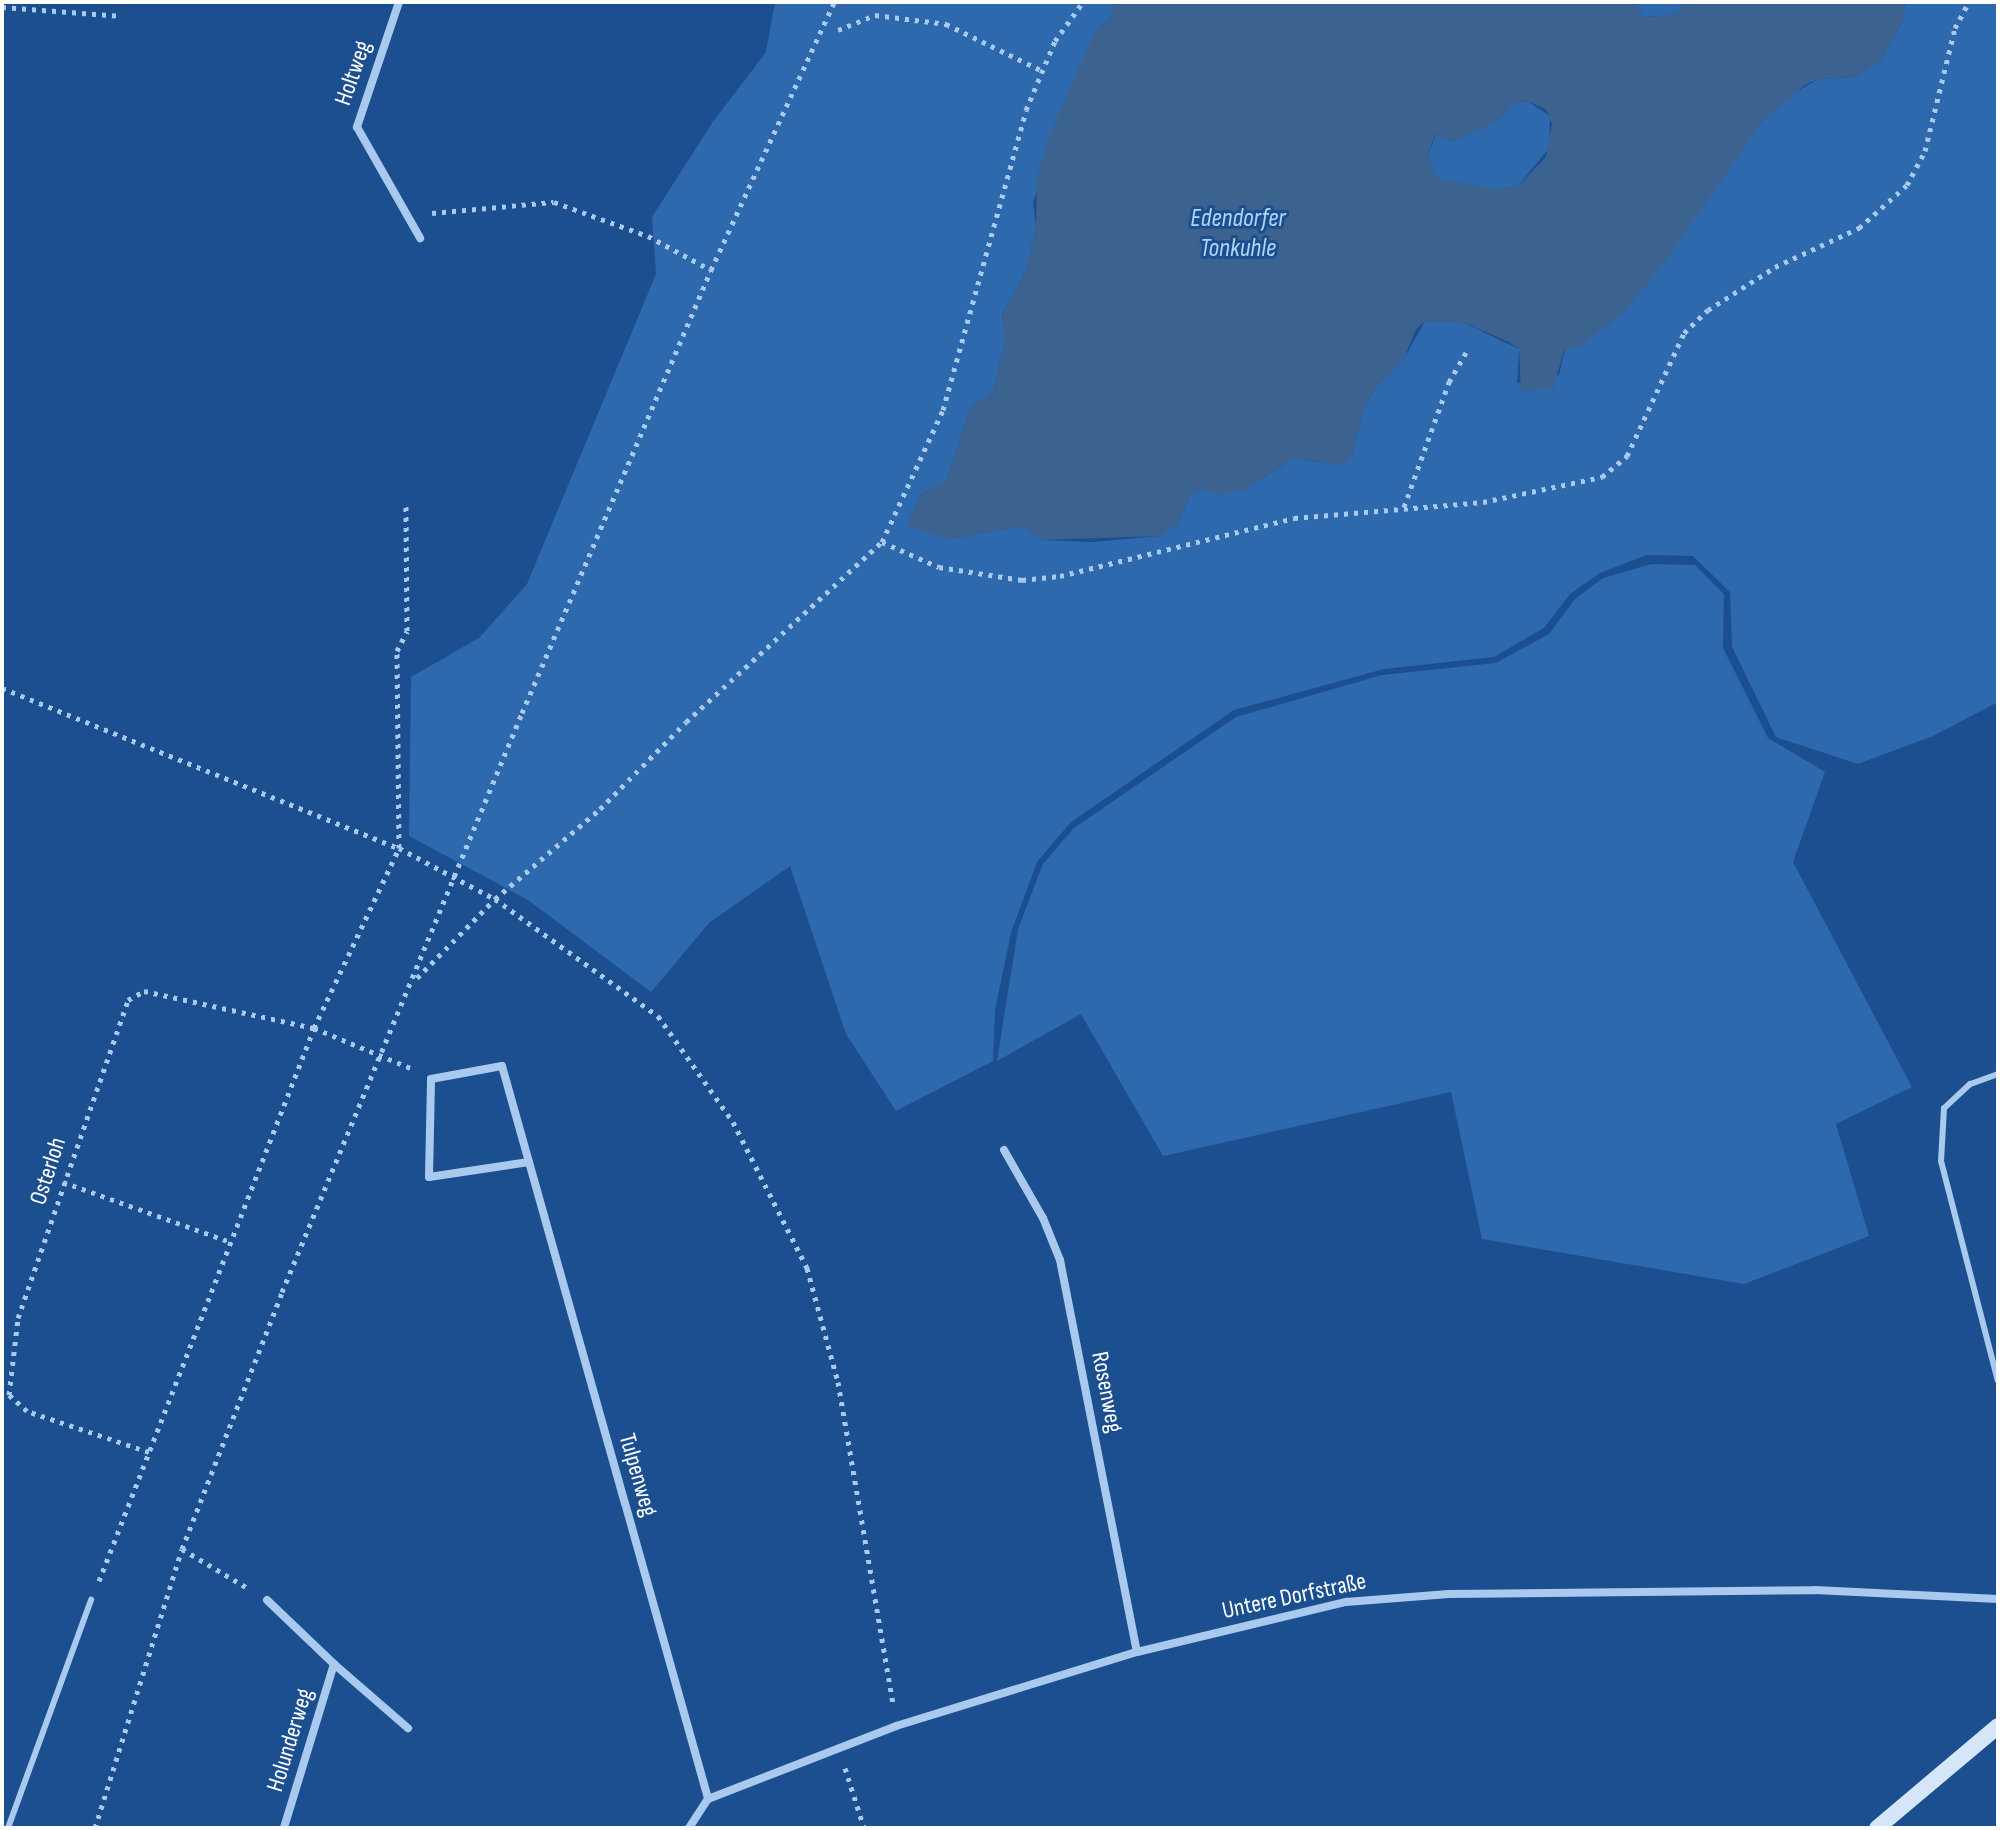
<!DOCTYPE html>
<meta charset="utf-8">
<style>
body{margin:0}
#map{position:relative;width:2000px;height:1830px;overflow:hidden;background:#1b4f8f;font-family:"Sofia Sans Condensed",sans-serif}
div>[style]{position:absolute}
.green>*{inset:0;background:#2e69ad}
.water>*{inset:0;background:#3c6290}
.path>*{height:5px;margin-top:-2.5px;transform-origin:0;background:repeating-linear-gradient(90deg,#a9c9ee 0 4px,transparent 0 10px)}
.lane>*{height:6px;margin:-3px;padding:0 3px;transform-origin:3px;border-radius:3px;background:#a9c9ee}
.street>*{height:8px;margin:-4px;padding:0 4px;transform-origin:4px;border-radius:4px;background:#a9c9ee}
.secondary>*{height:16px;margin:-8px;padding:0 8px;transform-origin:8px;border-radius:8px;background:#d6e6fa}
span{translate:-50% -50%;white-space:nowrap;text-align:center;line-height:1.15;-webkit-text-stroke:6px #1b4f8f;paint-order:stroke}
.street-label{font-size:24px;color:#fff}
.water-label{font-size:26px;color:#b5d3f5;font-style:italic}
.frame{position:absolute;inset:0;border:4px solid #fff;pointer-events:none}
</style>
<div id="map">
<div class="green">
<div style="clip-path:polygon(775px 2px,1115px 2px,1111px 17px,1095px 32px,1033px 202px,1036px 226px,1026px 271px,1002px 315px,1006px 339px,993px 392px,970px 408px,947px 480px,920px 495px,908px 525px,948px 539px,1023px 526px,1042px 540px,1092px 542px,1159px 536px,1177px 524px,1190px 496px,1203px 489px,1245px 489px,1292px 459px,1343px 464px,1352px 457px,1364px 408px,1377px 385px,1404px 359px,1425px 321px,1462px 322px,1519px 349px,1517px 383px,1559px 375px,1565px 349px,1581px 345px,1642px 289px,1763px 120px,1788px 97px,1818px 79px,1854px 77px,1880px 61px,1902px 22px,1905px 2px,1998px 2px,1998px 702px,1933px 736px,1858px 764px,1776px 737px,1732px 647px,1730px 592px,1693px 556px,1647px 555px,1600px 573px,1570px 594px,1544px 628px,1494px 657px,1384px 669px,1234px 710px,1071px 822px,1037px 862px,1011px 933px,995px 1010px,993px 1061px,896px 1111px,846px 1034px,790px 866px,709px 923px,651px 992px,528px 900px,409px 836px,411px 677px,479px 638px,527px 584px,656px 274px,652px 217px,712px 123px,766px 52px)"></div>
<div style="clip-path:polygon(1634px 2px,1685px 2px,1681px 11px,1660px 17px,1642px 16px)"></div>
<div style="clip-path:polygon(1527px 101px,1550px 116px,1549px 148px,1519px 185px,1499px 190px,1434px 178px,1428px 155px,1436px 134px,1451px 142px,1500px 119px,1511px 104px)"></div>
<div style="clip-path:polygon(1652px 564px,1695px 565px,1724px 594px,1723px 648px,1768px 738px,1825px 772px,1793px 862px,1912px 1087px,1836px 1124px,1869px 1236px,1744px 1284px,1482px 1239px,1451px 1092px,1163px 1156px,1081px 1014px,997px 1061px,1018px 929px,1043px 864px,1074px 828px,1236px 717px,1382px 675px,1496px 663px,1549px 634px,1575px 599px,1603px 578px)"></div>
</div>
<div class="water">
<div style="clip-path:polygon(evenodd,1115px 2px,1634px 2px,1642px 16px,1659px 17px,1680px 11px,1685px 2px,1905px 2px,1902px 22px,1880px 61px,1854px 77px,1818px 79px,1805px 85px,1763px 120px,1662px 266px,1621px 315px,1581px 345px,1564px 350px,1553px 389px,1521px 391px,1519px 349px,1509px 342px,1462px 322px,1425px 321px,1416px 329px,1404px 359px,1377px 385px,1364px 408px,1352px 457px,1343px 464px,1292px 459px,1245px 489px,1217px 495px,1203px 489px,1190px 496px,1177px 524px,1159px 536px,1042px 540px,1022px 526px,948px 539px,907px 526px,920px 495px,947px 480px,970px 408px,993px 392px,1006px 339px,1002px 315px,1026px 271px,1036px 226px,1037px 178px,1051px 131px,1095px 32px,1111px 17px,1115px 2px,1527px 101px,1546px 109px,1552px 124px,1546px 157px,1519px 185px,1499px 190px,1434px 177px,1428px 155px,1435px 134px,1451px 142px,1500px 119px,1511px 104px,1527px 101px)"></div>
</div>
<div class="path">
<div style="left:2px;top:7px;width:120px;rotate:4.3deg"></div>
<div style="left:838px;top:30px;width:40px;rotate:-22deg"></div>
<div style="left:875px;top:15px;width:72px;rotate:7.2deg"></div>
<div style="left:946px;top:24px;width:108px;rotate:25.9deg"></div>
<div style="left:432px;top:213px;width:122px;rotate:-5.2deg"></div>
<div style="left:554px;top:202px;width:100px;rotate:19.9deg"></div>
<div style="left:648px;top:236px;width:72px;rotate:28.4deg"></div>
<div style="left:1404px;top:507px;width:133px;rotate:-70.2deg"></div>
<div style="left:1449px;top:382px;width:36px;rotate:-60deg"></div>
<div style="left:882px;top:542px;width:62px;rotate:23.7deg"></div>
<div style="left:939px;top:567px;width:84px;rotate:8.9deg"></div>
<div style="left:1022px;top:580px;width:38px;rotate:-6deg"></div>
<div style="left:1060px;top:576px;width:241px;rotate:-13.9deg"></div>
<div style="left:1294px;top:518px;width:190px;rotate:-4.8deg"></div>
<div style="left:1483px;top:502px;width:122px;rotate:-11.9deg"></div>
<div style="left:1602px;top:477px;width:33px;rotate:-40deg"></div>
<div style="left:1627px;top:456px;width:136px;rotate:-65.1deg"></div>
<div style="left:1684px;top:333px;width:33px;rotate:-44deg"></div>
<div style="left:1708px;top:310px;width:80px;rotate:-32.7deg"></div>
<div style="left:1775px;top:267px;width:93px;rotate:-24.9deg"></div>
<div style="left:1859px;top:228px;width:64px;rotate:-41.9deg"></div>
<div style="left:1907px;top:185px;width:38px;rotate:-62deg"></div>
<div style="left:1925px;top:151px;width:127px;rotate:-76.3deg"></div>
<div style="left:1955px;top:28px;width:30px;rotate:-62deg"></div>
<div style="left:2px;top:688px;width:428px;rotate:22deg"></div>
<div style="left:399px;top:848px;width:109px;rotate:28deg"></div>
<div style="left:495px;top:899px;width:201px;rotate:35.7deg"></div>
<div style="left:658px;top:1016px;width:130px;rotate:54.7deg"></div>
<div style="left:733px;top:1122px;width:164px;rotate:63.1deg"></div>
<div style="left:807px;top:1268px;width:118px;rotate:74.8deg"></div>
<div style="left:838px;top:1382px;width:328px;rotate:80.3deg"></div>
<div style="left:417px;top:978px;width:111px;rotate:-45.4deg"></div>
<div style="left:495px;top:899px;width:138px;rotate:-40.6deg"></div>
<div style="left:600px;top:809px;width:122px;rotate:-45.3deg"></div>
<div style="left:686px;top:722px;width:266px;rotate:-42.6deg"></div>
<div style="left:882px;top:542px;width:145px;rotate:-65.2deg"></div>
<div style="left:943px;top:410px;width:311px;rotate:-74.5deg"></div>
<div style="left:1026px;top:110px;width:75px;rotate:-67.2deg"></div>
<div style="left:1055px;top:41px;width:48px;rotate:-54.3deg"></div>
<div style="left:63px;top:1182px;width:178px;rotate:19.7deg"></div>
<div style="left:149px;top:1452px;width:129px;rotate:-161.4deg"></div>
<div style="left:27px;top:1411px;width:24px;rotate:-138deg"></div>
<div style="left:9px;top:1395px;width:78px;rotate:-83.3deg"></div>
<div style="left:18px;top:1318px;width:336px;rotate:-70.9deg"></div>
<div style="left:128px;top:1000px;width:18px;rotate:-29deg"></div>
<div style="left:144px;top:991px;width:174px;rotate:12.3deg"></div>
<div style="left:314px;top:1028px;width:107px;rotate:22.5deg"></div>
<div style="left:182px;top:1549px;width:78px;rotate:30.8deg"></div>
<div style="left:99px;top:1581px;width:593px;rotate:-68.75deg"></div>
<div style="left:314px;top:1028px;width:199px;rotate:-64.7deg"></div>
<div style="left:399px;top:848px;width:197px;rotate:-90.6deg"></div>
<div style="left:397px;top:651px;width:22px;rotate:-63deg"></div>
<div style="left:407px;top:631px;width:127px;rotate:-90.5deg"></div>
<div style="left:845px;top:1768px;width:63px;rotate:72.4deg"></div>
<div style="left:95px;top:1828px;width:292px;rotate:-72.7deg"></div>
<div style="left:182px;top:1549px;width:276px;rotate:-68.7deg"></div>
<div style="left:282px;top:1292px;width:627px;rotate:-67.49deg"></div>
<div style="left:522px;top:713px;width:482px;rotate:-66.9deg"></div>
<div style="left:711px;top:270px;width:295px;rotate:-65.3deg"></div>
</div>
<div class="lane">
<div style="left:1998px;top:1074px;width:30px;rotate:160deg"></div>
<div style="left:1970px;top:1084px;width:35px;rotate:137deg"></div>
<div style="left:1944px;top:1108px;width:53px;rotate:93.2deg"></div>
<div style="left:1941px;top:1161px;width:227px;rotate:75.5deg"></div>
<div style="left:8px;top:1828px;width:243px;rotate:-70deg"></div>
</div>
<div class="street">
<div style="left:399px;top:2px;width:132px;rotate:108.6deg"></div>
<div style="left:357px;top:127px;width:128px;rotate:60.4deg"></div>
<div style="left:1004px;top:1150px;width:78px;rotate:60.2deg"></div>
<div style="left:1043px;top:1218px;width:45px;rotate:68deg"></div>
<div style="left:1060px;top:1260px;width:399px;rotate:78.9deg"></div>
<div style="left:529px;top:1162px;width:101px;rotate:171.5deg"></div>
<div style="left:429px;top:1177px;width:98px;rotate:-88.8deg"></div>
<div style="left:431px;top:1079px;width:72px;rotate:-10.4deg"></div>
<div style="left:502px;top:1066px;width:100px;rotate:74.3deg"></div>
<div style="left:529px;top:1162px;width:354px;rotate:74.3deg"></div>
<div style="left:625px;top:1503px;width:307px;rotate:74.3deg"></div>
<div style="left:267px;top:1600px;width:93px;rotate:43.7deg"></div>
<div style="left:334px;top:1664px;width:171px;rotate:107deg"></div>
<div style="left:334px;top:1664px;width:98px;rotate:40.9deg"></div>
<div style="left:689px;top:1828px;width:35px;rotate:-57deg"></div>
<div style="left:708px;top:1799px;width:202px;rotate:-21.2deg"></div>
<div style="left:896px;top:1726px;width:252px;rotate:-17.1deg"></div>
<div style="left:1137px;top:1652px;width:215px;rotate:-13.5deg"></div>
<div style="left:1346px;top:1602px;width:103px;rotate:-4.4deg"></div>
<div style="left:1449px;top:1594px;width:366px;rotate:-0.6deg"></div>
<div style="left:1815px;top:1590px;width:183px;rotate:2.8deg"></div>
</div>
<div class="secondary">
<div style="left:1877px;top:1828px;width:158px;rotate:-40.1deg"></div>
</div>
<div class="street-label">
<span style="left:353px;top:73px;rotate:-71deg">Holtweg</span>
<span style="left:48px;top:1171px;rotate:-72deg">Osterloh</span>
<span style="left:1107px;top:1392px;rotate:79deg">Rosenweg</span>
<span style="left:638px;top:1475px;rotate:74deg">Tulpenweg</span>
<span style="left:1294px;top:1596px;rotate:-12deg">Untere Dorfstraße</span>
<span style="left:290px;top:1740px;rotate:-73deg">Holunderweg</span>
</div>
<div class="water-label">
<span style="left:1238px;top:234px">Edendorfer<br>Tonkuhle</span>
</div>
<div class="frame"></div>
</div>
